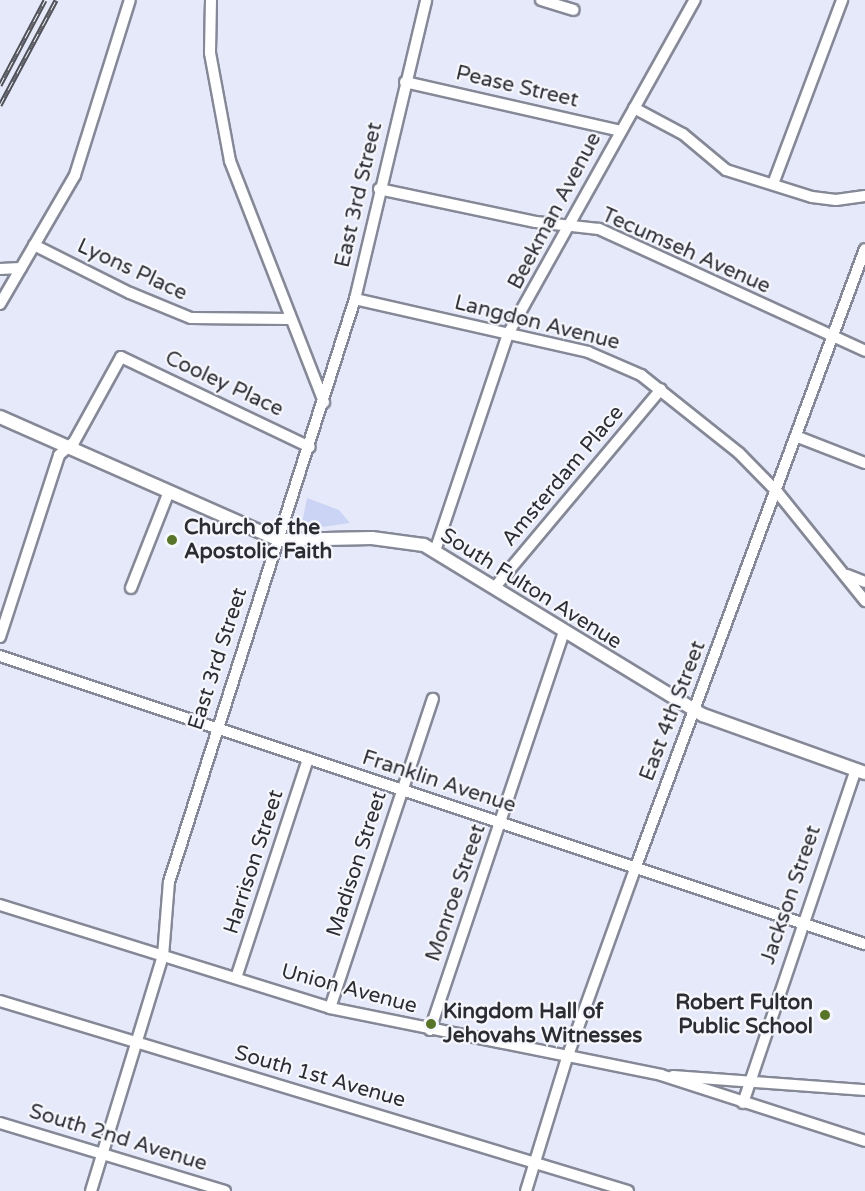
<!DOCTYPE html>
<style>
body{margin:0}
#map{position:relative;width:865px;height:1191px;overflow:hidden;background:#e6e9f9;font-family:"Varela Round",sans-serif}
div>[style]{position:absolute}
.green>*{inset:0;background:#ccd4f5}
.roads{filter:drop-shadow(2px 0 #858896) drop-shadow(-2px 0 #858896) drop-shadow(0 2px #858896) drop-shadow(0 -2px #858896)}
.minor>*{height:10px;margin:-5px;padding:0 5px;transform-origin:5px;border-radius:5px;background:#fff}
.major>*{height:12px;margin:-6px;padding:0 6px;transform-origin:6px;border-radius:6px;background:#fff}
.rail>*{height:5px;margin-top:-2.5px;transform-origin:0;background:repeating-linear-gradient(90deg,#f6f7fd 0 9px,#505159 0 18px);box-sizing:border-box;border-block:2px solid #505159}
.dots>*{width:16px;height:16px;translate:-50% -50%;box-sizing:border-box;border:3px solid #f6f7fd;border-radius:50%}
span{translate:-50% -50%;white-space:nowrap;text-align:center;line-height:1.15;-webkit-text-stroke:4.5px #f6f7fd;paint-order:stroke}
.street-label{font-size:21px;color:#2c2d33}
.poi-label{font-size:21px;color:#2c2d33;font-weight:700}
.left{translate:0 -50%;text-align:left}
.right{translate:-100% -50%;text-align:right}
</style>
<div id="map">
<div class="green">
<div style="clip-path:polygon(307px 498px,339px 510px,350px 523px,322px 527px,302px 523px)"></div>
</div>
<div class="roads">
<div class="minor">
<div style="left:211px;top:0;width:53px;rotate:91.1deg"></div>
<div style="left:210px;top:53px;width:110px;rotate:79.5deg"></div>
<div style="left:230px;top:161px;width:259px;rotate:68.7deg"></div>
<div style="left:541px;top:0;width:34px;rotate:17deg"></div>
<div style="left:405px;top:82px;width:221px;rotate:12.8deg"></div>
<div style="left:634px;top:108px;width:55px;rotate:28deg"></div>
<div style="left:683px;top:134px;width:56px;rotate:39.9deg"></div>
<div style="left:726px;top:170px;width:90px;rotate:17.4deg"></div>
<div style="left:812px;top:197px;width:24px;rotate:7deg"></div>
<div style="left:836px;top:200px;width:29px;rotate:-8deg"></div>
<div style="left:773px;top:184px;width:197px;rotate:-69.4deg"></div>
<div style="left:379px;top:189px;width:160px;rotate:11.9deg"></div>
<div style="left:536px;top:222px;width:63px;rotate:6.3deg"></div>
<div style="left:599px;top:229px;width:293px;rotate:24.6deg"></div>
<div style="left:34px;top:245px;width:107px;rotate:26.6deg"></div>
<div style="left:130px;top:293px;width:66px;rotate:22.3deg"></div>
<div style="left:191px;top:318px;width:99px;rotate:0.6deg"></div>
<div style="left:0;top:269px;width:21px;rotate:-3deg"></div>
<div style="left:355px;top:299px;width:239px;rotate:12.8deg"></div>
<div style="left:588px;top:352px;width:58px;rotate:23.5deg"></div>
<div style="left:641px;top:375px;width:125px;rotate:38.5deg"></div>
<div style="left:739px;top:453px;width:56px;rotate:45.7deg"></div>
<div style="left:778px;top:493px;width:139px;rotate:51.1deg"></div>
<div style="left:0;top:304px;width:149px;rotate:-59.8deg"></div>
<div style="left:75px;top:175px;width:183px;rotate:-72.6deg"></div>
<div style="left:798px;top:437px;width:72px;rotate:21.2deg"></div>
<div style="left:435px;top:551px;width:229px;rotate:-71.4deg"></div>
<div style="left:508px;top:334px;width:383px;rotate:-60.8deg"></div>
<div style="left:847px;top:575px;width:19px;rotate:21deg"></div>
<div style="left:495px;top:587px;width:258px;rotate:-50deg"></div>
<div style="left:131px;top:588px;width:101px;rotate:-68.5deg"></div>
<div style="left:0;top:637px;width:191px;rotate:-72deg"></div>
<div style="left:59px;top:455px;width:20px;rotate:-41deg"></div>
<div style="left:74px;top:442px;width:97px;rotate:-61.1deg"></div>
<div style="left:121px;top:357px;width:209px;rotate:25.5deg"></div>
<div style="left:0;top:656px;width:912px;rotate:18.42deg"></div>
<div style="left:0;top:905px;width:346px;rotate:17.3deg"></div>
<div style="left:330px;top:1008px;width:338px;rotate:11.4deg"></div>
<div style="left:661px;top:1075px;width:214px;rotate:17.9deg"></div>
<div style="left:236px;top:978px;width:231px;rotate:-71.8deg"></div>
<div style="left:0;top:1001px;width:656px;rotate:16.83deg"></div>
<div style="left:330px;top:1008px;width:326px;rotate:-71.6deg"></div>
<div style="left:430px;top:1030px;width:420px;rotate:-71.4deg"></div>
<div style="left:673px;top:1076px;width:193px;rotate:4.2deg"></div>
<div style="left:743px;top:1103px;width:352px;rotate:-71.3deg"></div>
<div style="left:0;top:1123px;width:235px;rotate:16.8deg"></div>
<div style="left:91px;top:1191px;width:246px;rotate:-73deg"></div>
<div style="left:163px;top:956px;width:74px;rotate:-85.4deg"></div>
<div style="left:169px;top:882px;width:612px;rotate:-72.31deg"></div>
<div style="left:355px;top:299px;width:307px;rotate:-76.6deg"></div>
<div style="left:526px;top:1191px;width:139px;rotate:-72.9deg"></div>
<div style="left:567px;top:1058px;width:201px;rotate:-70.2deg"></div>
<div style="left:635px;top:869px;width:661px;rotate:-69.65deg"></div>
</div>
<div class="major">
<div style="left:0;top:417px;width:305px;rotate:23.8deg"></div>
<div style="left:279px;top:540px;width:93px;rotate:-1.2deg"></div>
<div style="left:372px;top:538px;width:52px;rotate:7.7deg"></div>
<div style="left:424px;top:545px;width:327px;rotate:31.4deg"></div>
<div style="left:703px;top:715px;width:172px;rotate:19.7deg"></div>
</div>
</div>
<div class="rail">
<div style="left:0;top:85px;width:96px;rotate:-62.1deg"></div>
<div style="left:0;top:105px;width:119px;rotate:-61.9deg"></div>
</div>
<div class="dots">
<div style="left:172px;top:540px;background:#587429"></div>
<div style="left:825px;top:1015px;background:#587429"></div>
<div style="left:431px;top:1024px;background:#587429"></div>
</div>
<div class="street-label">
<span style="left:517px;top:87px;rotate:13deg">Pease Street</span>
<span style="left:359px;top:195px;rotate:-77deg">East 3rd Street</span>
<span style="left:555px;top:211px;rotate:-62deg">Beekman Avenue</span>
<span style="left:686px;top:251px;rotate:24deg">Tecumseh Avenue</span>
<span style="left:132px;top:270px;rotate:25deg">Lyons Place</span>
<span style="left:537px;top:323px;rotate:14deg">Langdon Avenue</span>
<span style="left:224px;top:384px;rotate:25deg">Cooley Place</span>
<span style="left:563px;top:476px;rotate:-50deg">Amsterdam Place</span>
<span style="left:531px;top:589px;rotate:32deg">South Fulton Avenue</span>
<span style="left:218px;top:659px;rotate:-72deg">East 3rd Street</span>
<span style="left:673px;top:711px;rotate:-69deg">East 4th Street</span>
<span style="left:439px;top:782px;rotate:18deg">Franklin Avenue</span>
<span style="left:254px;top:862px;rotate:-72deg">Harrison Street</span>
<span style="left:357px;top:864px;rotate:-72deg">Madison Street</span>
<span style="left:456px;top:893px;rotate:-71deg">Monroe Street</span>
<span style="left:791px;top:895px;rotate:-71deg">Jackson Street</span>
<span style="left:349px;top:989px;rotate:15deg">Union Avenue</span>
<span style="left:320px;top:1077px;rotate:16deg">South 1st Avenue</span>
<span style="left:118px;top:1138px;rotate:17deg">South 2nd Avenue</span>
</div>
<div class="poi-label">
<span class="left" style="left:184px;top:540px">Church of the<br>Apostolic Faith</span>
<span class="right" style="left:813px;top:1015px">Robert Fulton<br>Public School</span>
<span class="left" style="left:443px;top:1024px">Kingdom Hall of<br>Jehovahs Witnesses</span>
</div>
</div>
